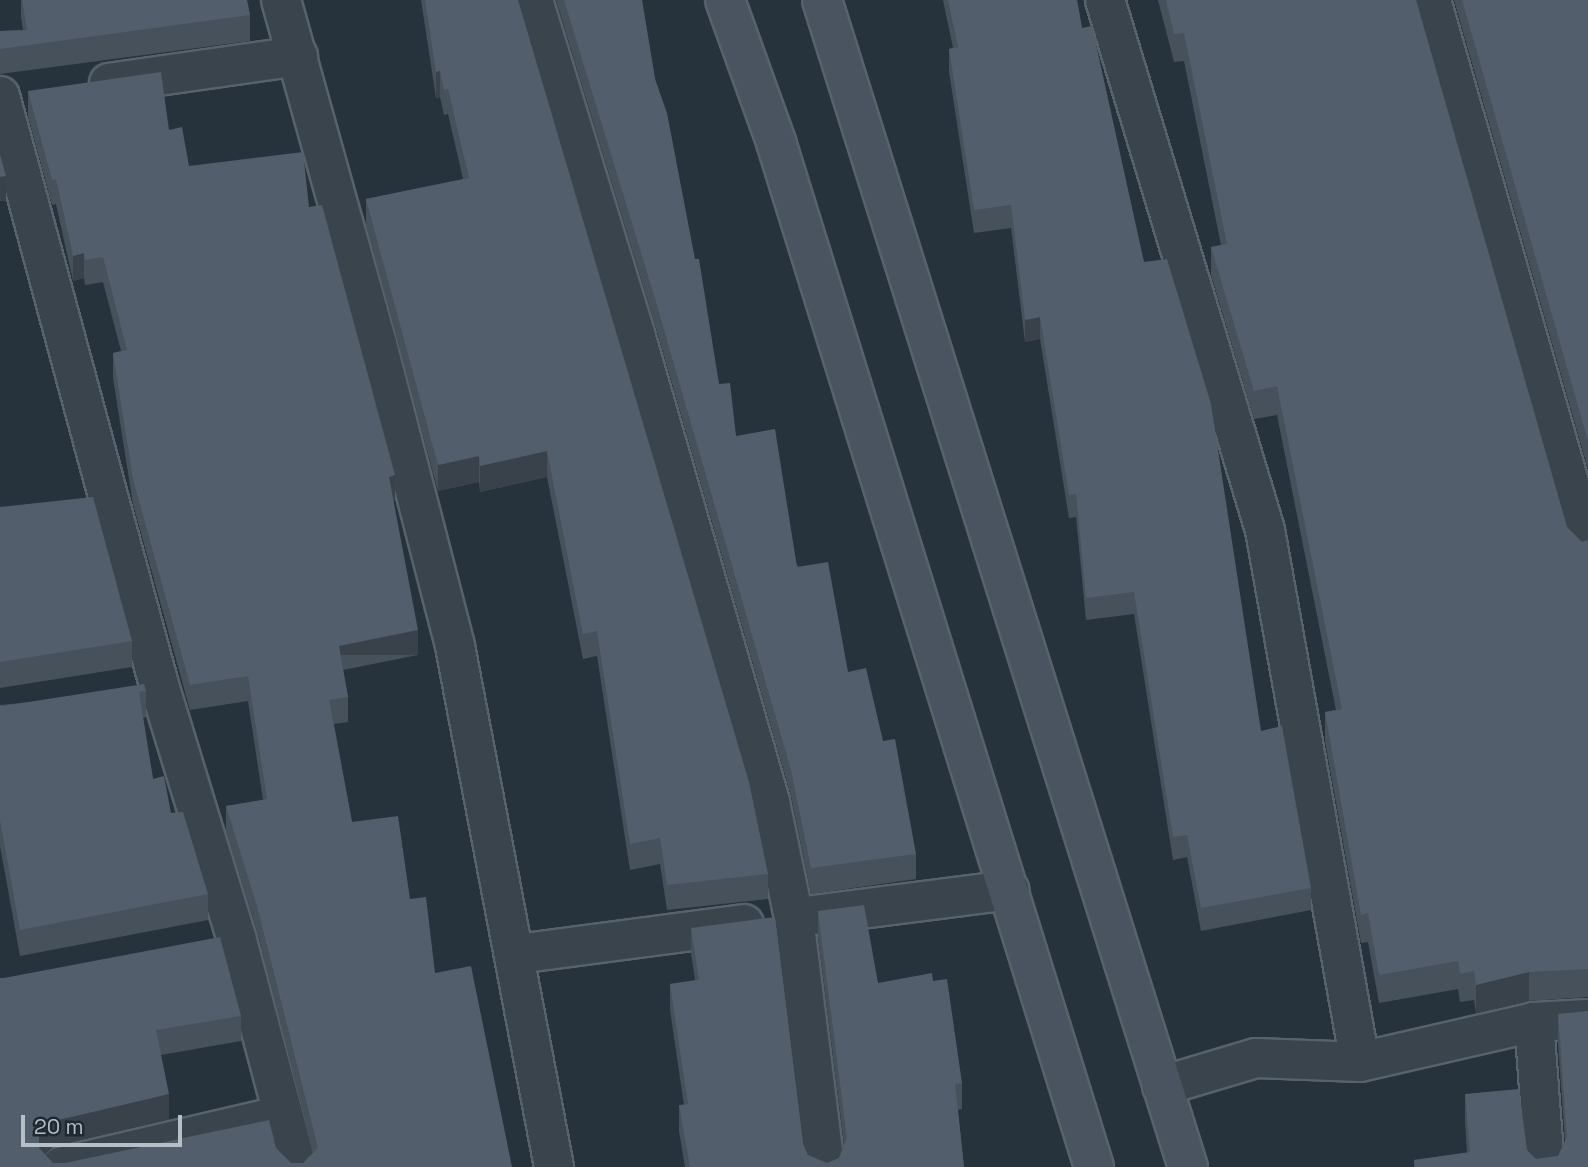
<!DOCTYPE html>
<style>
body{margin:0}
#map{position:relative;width:1588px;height:1167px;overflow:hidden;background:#26333d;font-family:"Space Grotesk",sans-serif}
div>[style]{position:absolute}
.roads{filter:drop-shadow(2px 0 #58626b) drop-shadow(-2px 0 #58626b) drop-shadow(0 2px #58626b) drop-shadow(0 -2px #58626b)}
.street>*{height:38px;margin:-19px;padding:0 19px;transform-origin:19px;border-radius:19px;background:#3a444d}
.secondary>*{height:38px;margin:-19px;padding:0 19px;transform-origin:19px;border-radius:19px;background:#495460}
.wall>*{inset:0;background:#47515c}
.shaded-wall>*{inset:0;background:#39424b;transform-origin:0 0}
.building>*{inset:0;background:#525e6b}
span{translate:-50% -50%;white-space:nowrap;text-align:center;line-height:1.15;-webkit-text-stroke:6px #1f2932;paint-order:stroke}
.scale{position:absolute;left:21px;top:1115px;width:161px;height:32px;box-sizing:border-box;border:4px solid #b6bfc8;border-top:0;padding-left:9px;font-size:21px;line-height:24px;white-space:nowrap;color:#b6bfc8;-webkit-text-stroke:5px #1f2932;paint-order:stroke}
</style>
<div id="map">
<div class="roads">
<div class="street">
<div style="left:281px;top:0;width:357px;rotate:74.4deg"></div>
<div style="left:377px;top:344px;width:312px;rotate:75.5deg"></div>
<div style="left:455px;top:646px;width:530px;rotate:79.24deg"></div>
<div style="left:533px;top:0;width:349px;rotate:73deg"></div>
<div style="left:635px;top:334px;width:487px;rotate:73.9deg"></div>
<div style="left:770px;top:802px;width:118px;rotate:78.3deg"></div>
<div style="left:794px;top:918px;width:251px;rotate:82.9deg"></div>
<div style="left:1105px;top:0;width:554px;rotate:73.2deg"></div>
<div style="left:1265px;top:530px;width:540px;rotate:79.88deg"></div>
<div style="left:1431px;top:0;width:571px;rotate:74.04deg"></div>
<div style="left:109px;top:83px;width:191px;rotate:-8.1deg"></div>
<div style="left:0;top:96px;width:610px;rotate:74.89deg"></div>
<div style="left:159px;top:685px;width:264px;rotate:73deg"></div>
<div style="left:236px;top:937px;width:238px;rotate:75.1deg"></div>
<div style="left:814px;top:915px;width:197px;rotate:-7.3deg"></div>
<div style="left:517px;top:954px;width:229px;rotate:-7.5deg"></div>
<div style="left:1534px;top:1022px;width:145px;rotate:85.7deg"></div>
<div style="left:1162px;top:1086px;width:98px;rotate:-16.6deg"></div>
<div style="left:1256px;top:1058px;width:104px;rotate:2.2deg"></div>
<div style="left:1360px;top:1062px;width:179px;rotate:-12.9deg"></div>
<div style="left:1534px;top:1022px;width:54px;rotate:-3.2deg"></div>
<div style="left:60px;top:1167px;width:229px;rotate:-13.1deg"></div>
</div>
<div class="secondary">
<div style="left:725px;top:0;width:151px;rotate:70.2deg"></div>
<div style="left:776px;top:142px;width:1073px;rotate:72.76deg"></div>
<div style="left:822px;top:0;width:1223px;rotate:72.59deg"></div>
</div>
</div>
<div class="wall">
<div style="clip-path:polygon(21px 0,247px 0,250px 15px,250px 41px,0 74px,0 31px,23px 30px,21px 17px)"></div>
<div style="clip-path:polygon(421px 0,518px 0,768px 874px,768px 899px,667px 910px,660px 864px,630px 870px,597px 656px,583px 659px,547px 477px,480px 492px,479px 482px,438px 491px,366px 225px,366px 199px,463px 179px,448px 114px,444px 115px,440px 97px,436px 98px)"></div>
<div style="clip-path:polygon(556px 0,642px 0,655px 79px,719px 384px,736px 436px,848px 672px,883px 741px,916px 854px,916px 879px,811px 894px,791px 796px,656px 328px)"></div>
<div style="clip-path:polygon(943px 0,1077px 0,1082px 28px,1144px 262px,1261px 731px,1311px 888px,1311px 910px,1201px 931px,1187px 857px,1173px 860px,1134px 614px,1086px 620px,1076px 517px,1069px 518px,1040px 339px,1025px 342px,1011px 228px,974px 233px,949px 72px,949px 49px,953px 48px)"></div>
<div style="clip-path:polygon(1158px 0,1416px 0,1567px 527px,1582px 542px,1588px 540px,1588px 997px,1529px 1001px,1476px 1013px,1474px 1000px,1460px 1002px,1458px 989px,1379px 1003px,1368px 942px,1361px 943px,1325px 741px,1325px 712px,1336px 710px,1277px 415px,1254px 419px,1211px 275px,1211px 247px,1221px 245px,1184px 61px,1174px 62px)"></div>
<div style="clip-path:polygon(1454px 0,1588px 0,1588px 469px)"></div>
<div style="clip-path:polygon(28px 91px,169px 130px,189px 166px,309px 207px,395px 500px,393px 501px,418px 655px,343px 670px,348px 697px,348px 722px,334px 724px,352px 822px,410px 899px,435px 973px,512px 1167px,0 1167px,0 978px,241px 1016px,241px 1041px,161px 1055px,169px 1119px,54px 1146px,45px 1154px,53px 1163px,65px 1163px,276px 1148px,291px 1163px,303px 1163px,313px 1153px,257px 931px,226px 831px,226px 806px,263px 800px,248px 701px,190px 710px,133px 504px,113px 378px,113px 353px,121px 351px,103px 282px,85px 285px,84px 278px,73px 281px,56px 204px,52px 205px,28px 116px)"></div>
<div style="clip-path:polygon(0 507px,132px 641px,132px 667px,0 688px)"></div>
<div style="clip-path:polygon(146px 691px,146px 717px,143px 718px,153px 779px,171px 813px,208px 894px,208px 920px,20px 956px,0 846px,0 705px)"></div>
<div style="clip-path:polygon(818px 911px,878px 983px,933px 981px,962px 1083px,962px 1109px,958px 1110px,964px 1167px,685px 1167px,679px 1131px,679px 1105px,684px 1105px,670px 1010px,670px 984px,695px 980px,691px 953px,691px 928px,808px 1155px,827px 1163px,839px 1158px,844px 1144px,818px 937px)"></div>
<div style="clip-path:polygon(1558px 1014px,1588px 1167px,1414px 1167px,1414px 1160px,1467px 1153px,1465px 1122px,1465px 1094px,1536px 1159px,1558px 1156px,1565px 1141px,1558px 1043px)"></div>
</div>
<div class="shaded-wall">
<div style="left:440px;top:71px;width:26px;height:4px;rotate:90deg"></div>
<div style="left:6px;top:176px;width:25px;height:6px;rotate:90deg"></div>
<div style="clip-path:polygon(84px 253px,84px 278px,73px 281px,73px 256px)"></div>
<div style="clip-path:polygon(1040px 317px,1040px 339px,1025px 342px,1025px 320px)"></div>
<div style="clip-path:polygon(547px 451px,547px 477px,480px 492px,480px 466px)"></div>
<div style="clip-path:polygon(479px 456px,479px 482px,438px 491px,438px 465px)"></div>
<div style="clip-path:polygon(395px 475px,395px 500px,389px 502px,389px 477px)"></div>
<div style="left:418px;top:630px;width:25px;height:81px;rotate:90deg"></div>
<div style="clip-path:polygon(1529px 972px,1529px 1001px,1476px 1013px,1476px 985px)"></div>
<div style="clip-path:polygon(169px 1094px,169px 1119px,54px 1146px,39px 1160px,39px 1135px,54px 1121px)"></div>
</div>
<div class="building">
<div style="clip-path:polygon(22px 0,247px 0,250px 15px,0 49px,0 31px,27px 30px)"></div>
<div style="clip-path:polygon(425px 0,518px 0,749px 782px,768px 874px,667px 885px,660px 838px,630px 844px,597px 631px,583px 634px,547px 451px,480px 466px,479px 456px,438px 465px,366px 199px,469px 178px,448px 89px,444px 90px,440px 71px,436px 72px)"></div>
<div style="clip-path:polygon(564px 0,642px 0,655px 79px,667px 113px,695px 259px,699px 259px,719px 384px,730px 383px,736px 436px,775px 429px,797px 567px,828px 562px,848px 672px,866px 668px,883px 741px,895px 739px,916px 854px,811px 868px,791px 770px,656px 302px)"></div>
<div style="clip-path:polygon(948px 0,1077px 0,1082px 28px,1092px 26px,1144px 262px,1167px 259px,1211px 404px,1261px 731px,1282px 726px,1311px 888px,1201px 908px,1187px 835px,1173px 837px,1134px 592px,1086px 598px,1076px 494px,1069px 495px,1040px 317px,1025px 320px,1011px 205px,974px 210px,949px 49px,958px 47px)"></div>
<div style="clip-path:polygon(1166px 0,1416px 0,1567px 527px,1582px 542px,1588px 540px,1588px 969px,1529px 972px,1476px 985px,1474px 971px,1460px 974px,1458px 961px,1379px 975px,1368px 913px,1361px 915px,1325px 712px,1342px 709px,1277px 386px,1254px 391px,1211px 247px,1227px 244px,1184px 33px,1174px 34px)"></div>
<div style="clip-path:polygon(1462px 0,1588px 0,1588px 441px)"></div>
<div style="clip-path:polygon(161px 72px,169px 130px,182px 127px,189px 166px,303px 152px,309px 207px,322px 205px,395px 475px,389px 477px,418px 630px,339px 646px,348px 697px,329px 700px,352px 822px,398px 816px,410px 899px,426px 897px,435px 973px,471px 966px,512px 1167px,0 1167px,0 978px,4px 978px,220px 937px,241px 1016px,156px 1030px,169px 1094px,54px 1121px,39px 1135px,39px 1148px,53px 1163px,65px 1163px,269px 1120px,276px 1148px,291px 1163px,303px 1163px,318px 1148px,257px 906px,226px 806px,267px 799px,248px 676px,190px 685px,133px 479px,113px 353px,127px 350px,103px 257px,85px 260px,84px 253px,73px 256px,56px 179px,52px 180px,28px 91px)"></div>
<div style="clip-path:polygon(0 155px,6px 176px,0 177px)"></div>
<div style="clip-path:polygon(93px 497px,132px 641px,0 662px,0 507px)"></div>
<div style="clip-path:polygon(144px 684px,146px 691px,139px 692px,153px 779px,164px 776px,171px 813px,183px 812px,208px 894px,20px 930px,0 820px,0 705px,3px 706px)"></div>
<div style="clip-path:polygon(864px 905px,878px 983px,932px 973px,933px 981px,947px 979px,962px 1083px,955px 1084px,964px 1167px,690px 1167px,679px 1105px,688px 1104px,670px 984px,699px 980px,691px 928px,775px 917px,803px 1144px,808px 1155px,827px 1163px,839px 1158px,847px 1138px,818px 911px)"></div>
<div style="clip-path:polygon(1588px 1011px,1588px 1167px,1415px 1167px,1414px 1160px,1470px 1152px,1465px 1094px,1519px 1089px,1527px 1150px,1536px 1159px,1558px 1156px,1567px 1137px,1558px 1014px)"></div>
</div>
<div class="scale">20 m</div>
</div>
